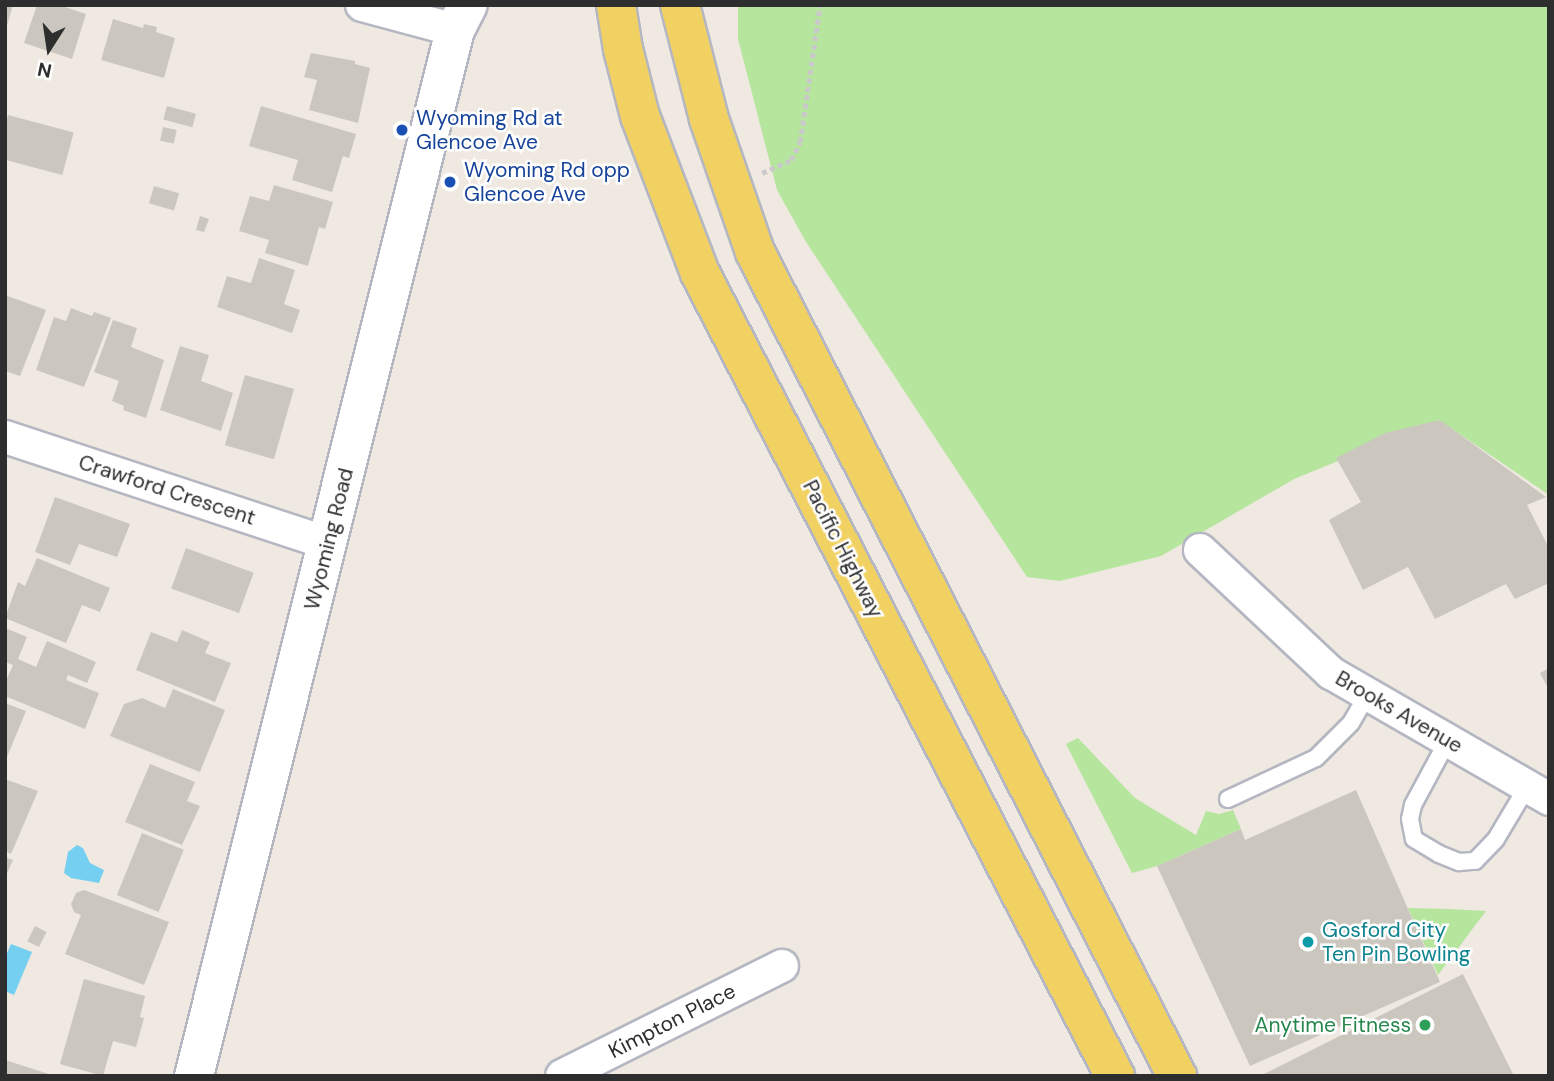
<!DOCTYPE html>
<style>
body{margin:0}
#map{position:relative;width:1554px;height:1081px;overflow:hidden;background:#efe9e1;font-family:"DM Sans",sans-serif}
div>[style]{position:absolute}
.green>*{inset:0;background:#b6e59e}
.water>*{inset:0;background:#75cff0}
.building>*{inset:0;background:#cbc7bf;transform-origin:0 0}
.path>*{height:4.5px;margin-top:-2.25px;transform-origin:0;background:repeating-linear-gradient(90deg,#c9c9c9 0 5px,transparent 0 8.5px)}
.roads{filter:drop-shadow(2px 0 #b4b7c1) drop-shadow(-2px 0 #b4b7c1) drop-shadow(0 2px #b4b7c1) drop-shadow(0 -2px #b4b7c1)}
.lane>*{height:16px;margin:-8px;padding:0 8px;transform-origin:8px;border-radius:8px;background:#fff}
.street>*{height:32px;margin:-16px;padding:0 16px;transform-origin:16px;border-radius:16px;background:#fff}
.secondary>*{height:38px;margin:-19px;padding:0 19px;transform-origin:19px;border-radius:19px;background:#fff}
.primary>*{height:38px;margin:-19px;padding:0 19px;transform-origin:19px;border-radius:19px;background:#f2d163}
.dots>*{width:19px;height:19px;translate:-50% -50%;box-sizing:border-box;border:4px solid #fff;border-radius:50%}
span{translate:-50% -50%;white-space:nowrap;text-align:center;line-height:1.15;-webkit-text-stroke:5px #fff;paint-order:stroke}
.transit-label{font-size:21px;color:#164399}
.left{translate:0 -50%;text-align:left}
.street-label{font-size:21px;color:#2e2e2e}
.culture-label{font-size:21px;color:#0d838f}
.leisure-label{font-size:21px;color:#27864d}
.right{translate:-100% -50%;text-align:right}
.frame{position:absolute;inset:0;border:7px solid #2e2e2e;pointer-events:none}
.north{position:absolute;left:14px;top:14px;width:70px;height:70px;-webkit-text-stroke:5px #fff;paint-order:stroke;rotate:192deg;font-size:19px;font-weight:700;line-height:28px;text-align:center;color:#2e2e2e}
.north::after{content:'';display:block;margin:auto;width:24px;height:32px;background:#2e2e2e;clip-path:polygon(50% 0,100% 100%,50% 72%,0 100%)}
</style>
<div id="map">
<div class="green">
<div style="clip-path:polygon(738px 5px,1549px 5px,1549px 495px,1439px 420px,1294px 479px,1161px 556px,1060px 581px,1027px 577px,806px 242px,777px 190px,738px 39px)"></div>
<div style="clip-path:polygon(1078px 738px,1135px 798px,1196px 835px,1206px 811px,1219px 814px,1233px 810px,1241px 829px,1157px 866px,1132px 873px,1066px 744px)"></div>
<div style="clip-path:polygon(1408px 908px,1448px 909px,1486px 911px,1438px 975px)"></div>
</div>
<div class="water">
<div style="clip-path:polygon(77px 845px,83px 848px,90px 863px,104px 870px,99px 883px,71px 878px,64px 873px,68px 852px)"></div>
<div style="clip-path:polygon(11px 944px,32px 952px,14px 995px,5px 991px,5px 958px)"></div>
</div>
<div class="building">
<div style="clip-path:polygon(5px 5px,13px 5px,6px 29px,5px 29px)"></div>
<div style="clip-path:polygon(37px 5px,59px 5px,86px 14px,72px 59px,24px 43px)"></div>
<div style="clip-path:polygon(113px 19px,143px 28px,144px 24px,157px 27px,156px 32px,175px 38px,164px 78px,101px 60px)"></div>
<div style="clip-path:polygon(311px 53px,355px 61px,355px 64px,370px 68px,358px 123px,309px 110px,317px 80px,304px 77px)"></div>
<div style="left:167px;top:106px;width:30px;height:14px;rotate:15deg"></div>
<div style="clip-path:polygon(261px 106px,356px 134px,349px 158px,343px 156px,332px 192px,292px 180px,298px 160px,249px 146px)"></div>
<div style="left:8px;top:115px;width:68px;height:44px;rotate:15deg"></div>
<div style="left:163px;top:127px;width:14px;height:14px;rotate:12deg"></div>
<div style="clip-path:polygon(274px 185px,333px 202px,325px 229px,319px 227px,308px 266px,265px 253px,269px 240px,239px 231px,250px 196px,269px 201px)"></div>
<div style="left:154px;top:186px;width:26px;height:18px;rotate:16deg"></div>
<div style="clip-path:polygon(200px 216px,209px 219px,204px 232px,196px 230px)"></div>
<div style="clip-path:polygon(259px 258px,295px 270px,284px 304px,300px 310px,292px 333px,217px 307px,227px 276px,251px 283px)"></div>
<div style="clip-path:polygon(5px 295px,46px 310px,20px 376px,5px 371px)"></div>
<div style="clip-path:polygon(71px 308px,92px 316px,94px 312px,111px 318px,84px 387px,36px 370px,54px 317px,66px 321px)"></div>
<div style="clip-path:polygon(113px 320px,137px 328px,131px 347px,164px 360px,146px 418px,123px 410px,124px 406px,112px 401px,119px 381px,94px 372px)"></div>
<div style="clip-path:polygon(180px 346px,209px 355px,201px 381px,233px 393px,221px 431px,160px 410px)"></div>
<div style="left:245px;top:375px;width:51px;height:73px;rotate:16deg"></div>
<div style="clip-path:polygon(1440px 420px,1546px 497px,1527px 505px,1549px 548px,1549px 583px,1515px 599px,1506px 584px,1435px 619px,1408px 567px,1363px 590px,1329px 520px,1361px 502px,1336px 458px,1385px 433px)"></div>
<div style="clip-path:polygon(55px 497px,130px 524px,117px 557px,79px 544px,70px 565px,35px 552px)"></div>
<div style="left:186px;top:548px;width:72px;height:43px;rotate:20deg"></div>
<div style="clip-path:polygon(37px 558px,110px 588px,100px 612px,82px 605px,66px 643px,5px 618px,18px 582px,25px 586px)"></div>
<div style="clip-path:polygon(5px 628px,27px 637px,18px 659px,36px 667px,47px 641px,96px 662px,87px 683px,68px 675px,66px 680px,99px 693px,85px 729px,5px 696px,5px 683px,13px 665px,5px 662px)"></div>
<div style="clip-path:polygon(182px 630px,210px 642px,205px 653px,231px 663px,215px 702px,136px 670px,151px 632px,177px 642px)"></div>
<div style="clip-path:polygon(1549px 668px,1549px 690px,1540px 673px)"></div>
<div style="clip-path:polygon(173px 689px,225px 710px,200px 772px,110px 736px,124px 704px,142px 698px,165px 708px)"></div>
<div style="clip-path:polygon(5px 703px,26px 711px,5px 762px)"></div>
<div style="clip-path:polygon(150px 764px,195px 782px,187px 801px,200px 806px,182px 845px,125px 822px)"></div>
<div style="clip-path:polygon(5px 779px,38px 791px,11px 854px,5px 851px)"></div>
<div style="clip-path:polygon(1356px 790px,1440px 982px,1250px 1066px,1157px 866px,1241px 829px,1245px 840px)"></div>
<div style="left:142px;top:833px;width:45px;height:67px;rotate:22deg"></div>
<div style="clip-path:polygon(5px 857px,13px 860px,5px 878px)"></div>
<div style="clip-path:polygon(84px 890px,169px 922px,144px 985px,65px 954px,81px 915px,74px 912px,71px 904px,76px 893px)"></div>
<div style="left:35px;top:926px;width:13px;height:17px;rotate:27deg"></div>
<div style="clip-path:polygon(1463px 974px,1514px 1076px,1260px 1076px)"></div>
<div style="clip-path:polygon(84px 979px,145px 996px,140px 1017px,144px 1018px,136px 1047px,113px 1041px,103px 1076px,60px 1064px)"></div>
<div style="clip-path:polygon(5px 1060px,52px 1075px,52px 1076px,5px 1076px)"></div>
</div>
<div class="path">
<div style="left:762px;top:173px;width:32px;rotate:-24deg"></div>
<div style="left:791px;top:160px;width:20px;rotate:-63deg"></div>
<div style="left:800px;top:142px;width:138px;rotate:-81.7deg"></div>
</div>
<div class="roads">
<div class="lane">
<div style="left:1448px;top:740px;width:74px;rotate:118.3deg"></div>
<div style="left:1413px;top:805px;width:14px;rotate:102deg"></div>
<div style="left:1410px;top:819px;width:20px;rotate:79deg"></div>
<div style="left:1414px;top:839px;width:29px;rotate:31deg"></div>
<div style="left:1439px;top:854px;width:22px;rotate:22deg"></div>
<div style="left:1459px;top:862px;width:16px;rotate:-4deg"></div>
<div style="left:1475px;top:861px;width:30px;rotate:-46deg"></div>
<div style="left:1496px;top:839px;width:61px;rotate:-59.2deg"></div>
<div style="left:1228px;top:799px;width:97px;rotate:-25deg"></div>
<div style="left:1316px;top:758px;width:49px;rotate:-45deg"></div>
<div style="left:1351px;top:723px;width:34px;rotate:-60deg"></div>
</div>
<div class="street">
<div style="left:362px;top:5px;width:96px;rotate:15deg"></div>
<div style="left:5px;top:437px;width:340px;rotate:18.2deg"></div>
<div style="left:1200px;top:550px;width:180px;rotate:43.2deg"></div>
<div style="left:1331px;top:673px;width:252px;rotate:30deg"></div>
<div style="left:562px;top:1076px;width:246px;rotate:-26.6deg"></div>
</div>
<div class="secondary">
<div style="left:194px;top:1076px;width:1078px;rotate:-75.99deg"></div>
<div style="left:455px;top:30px;width:28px;rotate:-63deg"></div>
</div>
<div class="primary">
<div style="left:616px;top:5px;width:45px;rotate:81deg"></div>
<div style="left:623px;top:49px;width:69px;rotate:75.8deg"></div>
<div style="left:640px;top:116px;width:168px;rotate:69.1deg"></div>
<div style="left:700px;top:273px;width:904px;rotate:62.67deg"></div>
<div style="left:680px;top:5px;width:118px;rotate:75.7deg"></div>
<div style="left:709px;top:119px;width:141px;rotate:70.9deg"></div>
<div style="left:755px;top:252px;width:926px;rotate:62.88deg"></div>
</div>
</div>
<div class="dots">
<div style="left:402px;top:130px;background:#1a4fb4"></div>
<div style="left:450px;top:182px;background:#1a4fb4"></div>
<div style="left:1308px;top:942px;background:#0f9aa8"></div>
<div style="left:1425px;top:1025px;background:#2e9e5b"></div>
</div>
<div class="transit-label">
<span class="left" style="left:416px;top:130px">Wyoming Rd at<br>Glencoe Ave</span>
<span class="left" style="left:464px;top:182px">Wyoming Rd opp<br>Glencoe Ave</span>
</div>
<div class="street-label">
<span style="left:167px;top:490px;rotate:18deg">Crawford Crescent</span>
<span style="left:329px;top:539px;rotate:-76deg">Wyoming Road</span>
<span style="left:843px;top:549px;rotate:63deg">Pacific Highway</span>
<span style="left:1399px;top:712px;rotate:30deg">Brooks Avenue</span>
<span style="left:672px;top:1021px;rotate:-27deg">Kimpton Place</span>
</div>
<div class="culture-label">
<span class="left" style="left:1322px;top:942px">Gosford City<br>Ten Pin Bowling</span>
</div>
<div class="leisure-label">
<span class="right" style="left:1411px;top:1025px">Anytime Fitness</span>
</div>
<div class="frame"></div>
<div class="north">N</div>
</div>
